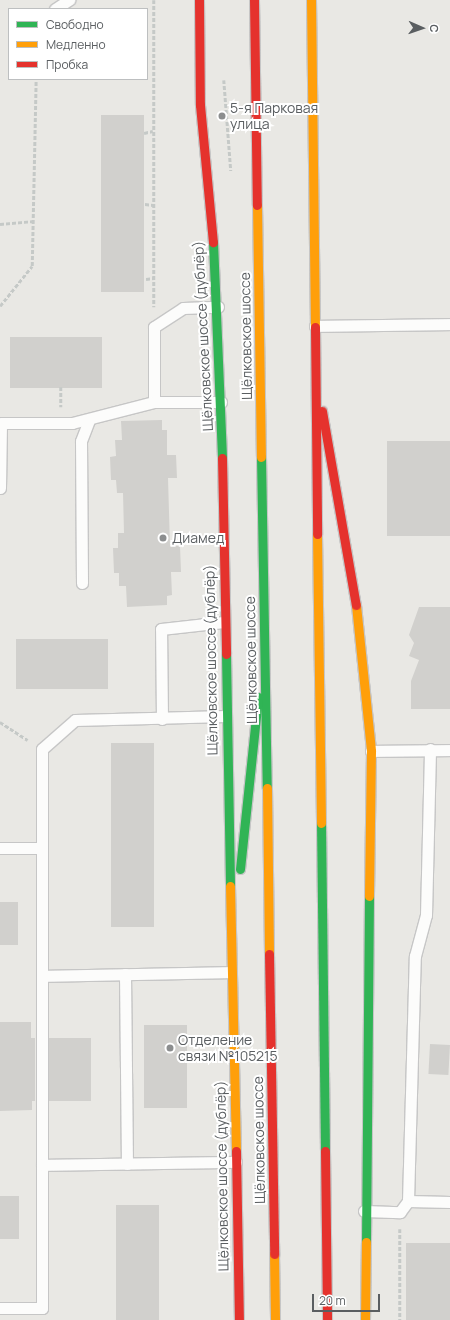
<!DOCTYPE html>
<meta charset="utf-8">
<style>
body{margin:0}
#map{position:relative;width:450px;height:1320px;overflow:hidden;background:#e9e8e4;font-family:Manrope,sans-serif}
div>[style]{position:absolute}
.building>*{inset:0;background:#d1d0cd;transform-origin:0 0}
.path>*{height:2.5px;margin-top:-1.25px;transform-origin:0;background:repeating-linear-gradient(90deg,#c5c9c7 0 4px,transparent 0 6px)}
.roads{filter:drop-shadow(1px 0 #c6c6c6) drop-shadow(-1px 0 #c6c6c6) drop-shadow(0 1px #c6c6c6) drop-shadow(0 -1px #c6c6c6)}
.lane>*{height:11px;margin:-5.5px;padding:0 5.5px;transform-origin:5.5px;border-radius:5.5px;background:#fcfcfb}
.fast>*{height:9px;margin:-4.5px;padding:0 4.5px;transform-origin:4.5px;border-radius:4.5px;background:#30b455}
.slow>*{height:9px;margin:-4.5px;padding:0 4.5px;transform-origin:4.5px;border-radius:4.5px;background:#ff9f0a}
.jam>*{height:9px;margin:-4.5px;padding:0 4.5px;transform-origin:4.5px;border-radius:4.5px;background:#e5322d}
.dots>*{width:11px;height:11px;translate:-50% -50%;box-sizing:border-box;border:2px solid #fff;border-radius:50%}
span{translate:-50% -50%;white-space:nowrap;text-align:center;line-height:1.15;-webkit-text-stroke:4px #fff;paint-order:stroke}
.poi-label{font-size:14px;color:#5a5e61}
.left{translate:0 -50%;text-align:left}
.street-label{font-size:14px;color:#5a5e61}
.legend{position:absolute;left:8px;top:8px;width:140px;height:72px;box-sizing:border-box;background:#fff;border:1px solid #bdbfc0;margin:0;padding:5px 7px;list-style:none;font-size:12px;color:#5a5e61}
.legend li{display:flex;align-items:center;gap:8px;height:20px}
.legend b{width:20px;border:1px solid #bdbfc0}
.north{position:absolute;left:402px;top:8px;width:40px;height:40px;-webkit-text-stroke:3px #fff;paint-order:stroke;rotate:92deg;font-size:11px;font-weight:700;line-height:16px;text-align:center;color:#5a5e61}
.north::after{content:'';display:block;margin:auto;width:14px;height:18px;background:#5a5e61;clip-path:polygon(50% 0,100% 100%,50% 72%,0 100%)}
.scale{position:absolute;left:312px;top:1294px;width:68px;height:18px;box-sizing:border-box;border:2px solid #5a5e61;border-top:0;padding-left:5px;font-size:12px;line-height:14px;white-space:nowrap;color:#5a5e61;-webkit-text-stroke:3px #fff;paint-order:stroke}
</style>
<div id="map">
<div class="building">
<div style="left:101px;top:115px;width:43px;height:177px"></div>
<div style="left:10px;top:337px;width:92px;height:51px"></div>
<div style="clip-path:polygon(162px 420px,162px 430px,167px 430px,167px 455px,176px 455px,177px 478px,168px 478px,170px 546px,180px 546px,181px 572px,171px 572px,172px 595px,167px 596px,167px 605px,127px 607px,126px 586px,119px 586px,119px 573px,114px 573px,113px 548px,118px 548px,118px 533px,124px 533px,123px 493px,117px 493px,116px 480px,111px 480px,110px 457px,116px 456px,115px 440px,122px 440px,121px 421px)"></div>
<div style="left:387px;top:441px;width:63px;height:95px"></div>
<div style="clip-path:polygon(419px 607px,450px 607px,450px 709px,411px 709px,411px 681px,419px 660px,409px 656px,414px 643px,409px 635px)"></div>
<div style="left:108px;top:639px;width:50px;height:92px;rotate:90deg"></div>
<div style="left:111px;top:743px;width:43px;height:184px"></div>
<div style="left:0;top:902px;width:18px;height:43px"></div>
<div style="clip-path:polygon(0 1022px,31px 1022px,31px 1038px,35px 1038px,35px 1101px,32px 1101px,32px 1110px,0 1111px)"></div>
<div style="left:144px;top:1025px;width:43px;height:83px"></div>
<div style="left:49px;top:1038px;width:42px;height:63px"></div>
<div style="left:430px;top:1044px;width:20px;height:30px;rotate:3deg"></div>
<div style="left:0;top:1196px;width:19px;height:43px"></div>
<div style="left:116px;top:1205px;width:43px;height:115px"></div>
<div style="left:406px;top:1243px;width:44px;height:77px"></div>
</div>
<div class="path">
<div style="left:154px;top:0;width:307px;rotate:90deg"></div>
<div style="left:224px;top:80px;width:91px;rotate:85.6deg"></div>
<div style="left:144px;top:133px;width:9px;rotate:-13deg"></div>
<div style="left:145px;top:204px;width:8px;rotate:7deg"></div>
<div style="left:0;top:224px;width:33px;rotate:-5deg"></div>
<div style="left:146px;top:279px;width:8px;rotate:-7deg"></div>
<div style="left:0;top:306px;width:51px;rotate:-51.3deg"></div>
<div style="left:32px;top:266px;width:187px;rotate:-88.8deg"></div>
<div style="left:61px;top:387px;width:20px;rotate:90deg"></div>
<div style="left:0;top:722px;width:33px;rotate:33deg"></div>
<div style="left:400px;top:1229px;width:91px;rotate:90deg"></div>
</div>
<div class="roads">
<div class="lane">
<div style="left:55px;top:9px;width:17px;rotate:-33deg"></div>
<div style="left:315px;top:326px;width:135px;rotate:-0.8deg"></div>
<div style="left:154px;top:402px;width:75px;rotate:-90deg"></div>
<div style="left:154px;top:327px;width:35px;rotate:-33deg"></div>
<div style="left:183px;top:308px;width:35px;rotate:-2deg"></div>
<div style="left:0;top:488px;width:65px;rotate:-89.1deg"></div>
<div style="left:1px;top:423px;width:71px"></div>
<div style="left:72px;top:423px;width:85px;rotate:-14.4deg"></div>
<div style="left:154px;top:402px;width:67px"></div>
<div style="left:82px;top:583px;width:142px;rotate:-90.4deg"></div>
<div style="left:81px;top:441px;width:22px;rotate:-69deg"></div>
<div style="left:162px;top:719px;width:90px;rotate:-90.6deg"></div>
<div style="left:161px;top:629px;width:63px;rotate:-6.3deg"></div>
<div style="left:371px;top:751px;width:79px;rotate:-0.7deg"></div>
<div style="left:0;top:848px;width:42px"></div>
<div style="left:125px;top:974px;width:190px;rotate:89.4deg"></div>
<div style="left:43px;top:976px;width:187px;rotate:-1.2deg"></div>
<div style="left:42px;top:1165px;width:416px;rotate:-90deg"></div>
<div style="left:42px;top:749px;width:44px;rotate:-41.3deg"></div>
<div style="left:75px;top:720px;width:151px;rotate:-1.5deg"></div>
<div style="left:408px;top:1201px;width:245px;rotate:-88.4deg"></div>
<div style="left:415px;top:956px;width:42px;rotate:-75deg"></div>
<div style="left:426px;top:915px;width:166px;rotate:-88.6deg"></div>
<div style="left:364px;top:1211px;width:36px;rotate:2deg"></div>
<div style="left:400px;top:1212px;width:14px;rotate:-54deg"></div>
<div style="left:408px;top:1201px;width:42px;rotate:1.4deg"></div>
<div style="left:0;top:1308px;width:42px"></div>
<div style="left:42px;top:1308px;width:143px;rotate:-90deg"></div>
<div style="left:42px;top:1165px;width:194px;rotate:-0.9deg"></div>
</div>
<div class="fast">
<div style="left:213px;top:242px;width:216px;rotate:87.6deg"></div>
<div style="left:261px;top:457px;width:331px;rotate:89deg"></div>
<div style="left:226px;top:654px;width:232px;rotate:89deg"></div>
<div style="left:321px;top:823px;width:328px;rotate:89.3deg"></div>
<div style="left:240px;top:869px;width:173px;rotate:-84deg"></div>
<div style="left:366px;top:1242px;width:346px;rotate:-89.5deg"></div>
</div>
<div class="slow">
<div style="left:311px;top:0;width:327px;rotate:89.3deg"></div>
<div style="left:257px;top:205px;width:252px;rotate:89.1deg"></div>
<div style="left:317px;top:534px;width:289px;rotate:89.2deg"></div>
<div style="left:356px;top:605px;width:147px;rotate:84.1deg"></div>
<div style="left:371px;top:751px;width:145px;rotate:90.8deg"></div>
<div style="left:267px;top:788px;width:166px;rotate:89.3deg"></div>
<div style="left:230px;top:886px;width:265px;rotate:88.7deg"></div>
<div style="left:274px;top:1254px;width:66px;rotate:89.1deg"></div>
<div style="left:365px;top:1320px;width:78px;rotate:-89.3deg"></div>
</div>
<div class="jam">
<div style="left:199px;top:0;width:105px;rotate:89.5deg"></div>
<div style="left:200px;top:105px;width:138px;rotate:84.6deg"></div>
<div style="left:254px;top:0;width:205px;rotate:89.2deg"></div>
<div style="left:315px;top:327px;width:207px;rotate:89.4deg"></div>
<div style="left:322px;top:411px;width:197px;rotate:80.1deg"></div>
<div style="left:222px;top:458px;width:196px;rotate:88.8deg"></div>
<div style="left:269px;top:954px;width:300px;rotate:89deg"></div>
<div style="left:236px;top:1151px;width:169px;rotate:89deg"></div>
<div style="left:325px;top:1151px;width:169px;rotate:89.3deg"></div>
</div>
</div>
<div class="dots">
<div style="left:222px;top:116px;background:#8c8e8f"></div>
<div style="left:163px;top:538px;background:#8c8e8f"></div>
<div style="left:170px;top:1048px;background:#8c8e8f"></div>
</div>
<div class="poi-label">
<span class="left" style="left:230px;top:116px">5-я Парковая<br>улица</span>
<span class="left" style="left:172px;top:538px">Диамед</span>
<span class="left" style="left:178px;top:1048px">Отделение<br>связи №105215</span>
</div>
<div class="street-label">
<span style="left:203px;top:336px;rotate:-93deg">Щёлковское шоссе (дублёр)</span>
<span style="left:246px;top:336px;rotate:-91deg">Щёлковское шоссе</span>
<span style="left:211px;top:660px;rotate:-91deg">Щёлковское шоссе (дублёр)</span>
<span style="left:251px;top:660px;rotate:-91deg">Щёлковское шоссе</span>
<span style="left:259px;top:1140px;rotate:-91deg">Щёлковское шоссе</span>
<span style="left:222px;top:1176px;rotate:-91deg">Щёлковское шоссе (дублёр)</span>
</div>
<ul class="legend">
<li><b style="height:5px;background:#30b455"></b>Свободно</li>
<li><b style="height:5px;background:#ff9f0a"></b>Медленно</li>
<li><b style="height:5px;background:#e5322d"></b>Пробка</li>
</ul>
<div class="north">С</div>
<div class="scale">20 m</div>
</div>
